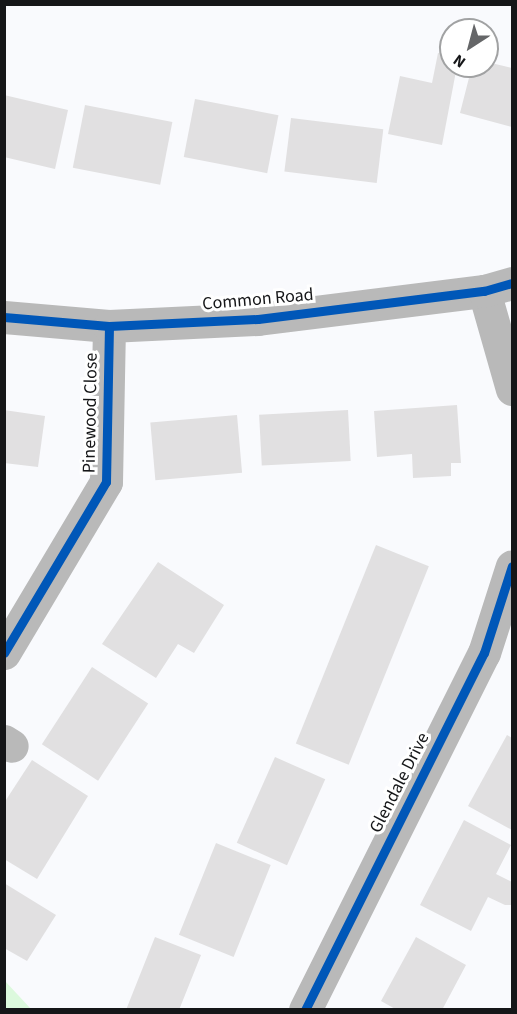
<!DOCTYPE html>
<style>
body{margin:0}
#map{position:relative;width:517px;height:1014px;overflow:hidden;background:#f9fafd;font-family:"Source Sans 3",sans-serif}
div>[style]{position:absolute}
.green>*{inset:0;background:#dcf9dd}
.building>*{inset:0;background:#e1e0e1;transform-origin:0 0}
.minor>*{height:33px;margin:-16.5px;padding:0 16.5px;transform-origin:16.5px;border-radius:16.5px;background:#b9b9b9}
.tertiary>*{height:33px;margin:-16.5px;padding:0 16.5px;transform-origin:16.5px;border-radius:16.5px;background:#b9b9b9}
.cycleway>*{height:9px;margin:-4.5px;padding:0 4.5px;transform-origin:4.5px;border-radius:4.5px;background:#0057b8}
span{translate:-50% -50%;white-space:nowrap;text-align:center;line-height:1.15;-webkit-text-stroke:6px #fff;paint-order:stroke}
.street-label{font-size:18px;color:#151618}
.frame{position:absolute;inset:0;border:6px solid #151618;pointer-events:none}
.north{position:absolute;left:439px;top:18px;width:60px;height:60px;box-sizing:border-box;background:#fff;border:2px solid #a1a2a3;border-radius:50%;rotate:216deg;font-size:16px;font-weight:700;line-height:24px;text-align:center;color:#151618}
.north::after{content:'';display:block;margin:auto;width:21px;height:27px;background:#656668;clip-path:polygon(50% 0,100% 100%,50% 72%,0 100%)}
</style>
<div id="map">
<div class="green">
<div style="clip-path:polygon(5px 981px,31px 1009px,5px 1009px)"></div>
</div>
<div class="building">
<div style="clip-path:polygon(438px 53px,451px 56px,451px 66px,457px 66px,442px 145px,388px 134px,400px 76px,432px 83px)"></div>
<div style="clip-path:polygon(487px 62px,512px 68px,512px 127px,460px 113px,472px 66px,487px 66px)"></div>
<div style="clip-path:polygon(4px 95px,68px 110px,55px 169px,4px 157px)"></div>
<div style="left:195px;top:99px;width:85px;height:59px;rotate:11deg"></div>
<div style="left:85px;top:105px;width:89px;height:64px;rotate:11deg"></div>
<div style="left:291px;top:118px;width:93px;height:54px;rotate:7deg"></div>
<div style="clip-path:polygon(457px 405px,461px 463px,451px 463px,451px 476px,413px 478px,412px 454px,377px 457px,374px 411px)"></div>
<div style="clip-path:polygon(4px 410px,45px 416px,38px 467px,4px 463px)"></div>
<div style="left:348px;top:410px;width:51px;height:89px;rotate:87deg"></div>
<div style="left:237px;top:415px;width:58px;height:87px;rotate:85deg"></div>
<div style="left:376px;top:545px;width:57px;height:214px;rotate:22deg"></div>
<div style="clip-path:polygon(158px 562px,224px 605px,194px 653px,178px 644px,156px 678px,102px 644px)"></div>
<div style="left:92px;top:667px;width:67px;height:92px;rotate:33deg"></div>
<div style="clip-path:polygon(507px 735px,512px 738px,512px 830px,468px 806px)"></div>
<div style="left:275px;top:757px;width:55px;height:94px;rotate:24deg"></div>
<div style="clip-path:polygon(32px 760px,88px 796px,37px 879px,4px 859px,4px 803px)"></div>
<div style="clip-path:polygon(464px 820px,511px 845px,496px 874px,512px 882px,512px 905px,505px 905px,488px 897px,471px 931px,420px 905px)"></div>
<div style="left:216px;top:843px;width:59px;height:99px;rotate:22deg"></div>
<div style="clip-path:polygon(4px 883px,56px 915px,27px 961px,4px 948px)"></div>
<div style="clip-path:polygon(155px 937px,201px 955px,179px 1010px,126px 1010px)"></div>
<div style="clip-path:polygon(416px 937px,466px 965px,442px 1010px,397px 1010px,381px 1001px)"></div>
</div>
<div class="minor">
<div style="left:484px;top:291px;width:102px;rotate:74.1deg"></div>
<div style="left:4px;top:653px;width:199px;rotate:-59.2deg"></div>
<div style="left:106px;top:482px;width:156px;rotate:-88.9deg"></div>
<div style="left:4px;top:741px;width:9px;rotate:32deg"></div>
<div style="left:305px;top:1010px;width:399px;rotate:-63.4deg"></div>
<div style="left:484px;top:653px;width:91px;rotate:-72.2deg"></div>
</div>
<div class="tertiary">
<div style="left:4px;top:317px;width:105px;rotate:4.9deg"></div>
<div style="left:109px;top:326px;width:149px;rotate:-2.7deg"></div>
<div style="left:258px;top:319px;width:228px;rotate:-7.1deg"></div>
<div style="left:484px;top:291px;width:29px;rotate:-16deg"></div>
</div>
<div class="cycleway">
<div style="left:4px;top:317px;width:105px;rotate:4.9deg"></div>
<div style="left:109px;top:326px;width:149px;rotate:-2.7deg"></div>
<div style="left:258px;top:319px;width:228px;rotate:-7.1deg"></div>
<div style="left:484px;top:291px;width:29px;rotate:-16deg"></div>
<div style="left:4px;top:653px;width:199px;rotate:-59.2deg"></div>
<div style="left:106px;top:482px;width:156px;rotate:-88.9deg"></div>
<div style="left:305px;top:1010px;width:399px;rotate:-63.4deg"></div>
<div style="left:484px;top:653px;width:91px;rotate:-72.2deg"></div>
</div>
<div class="street-label">
<span style="left:258px;top:300px;rotate:-5deg">Common Road</span>
<span style="left:91px;top:413px;rotate:-89deg">Pinewood Close</span>
<span style="left:400px;top:783px;rotate:-63deg">Glendale Drive</span>
</div>
<div class="frame"></div>
<div class="north">N</div>
</div>
